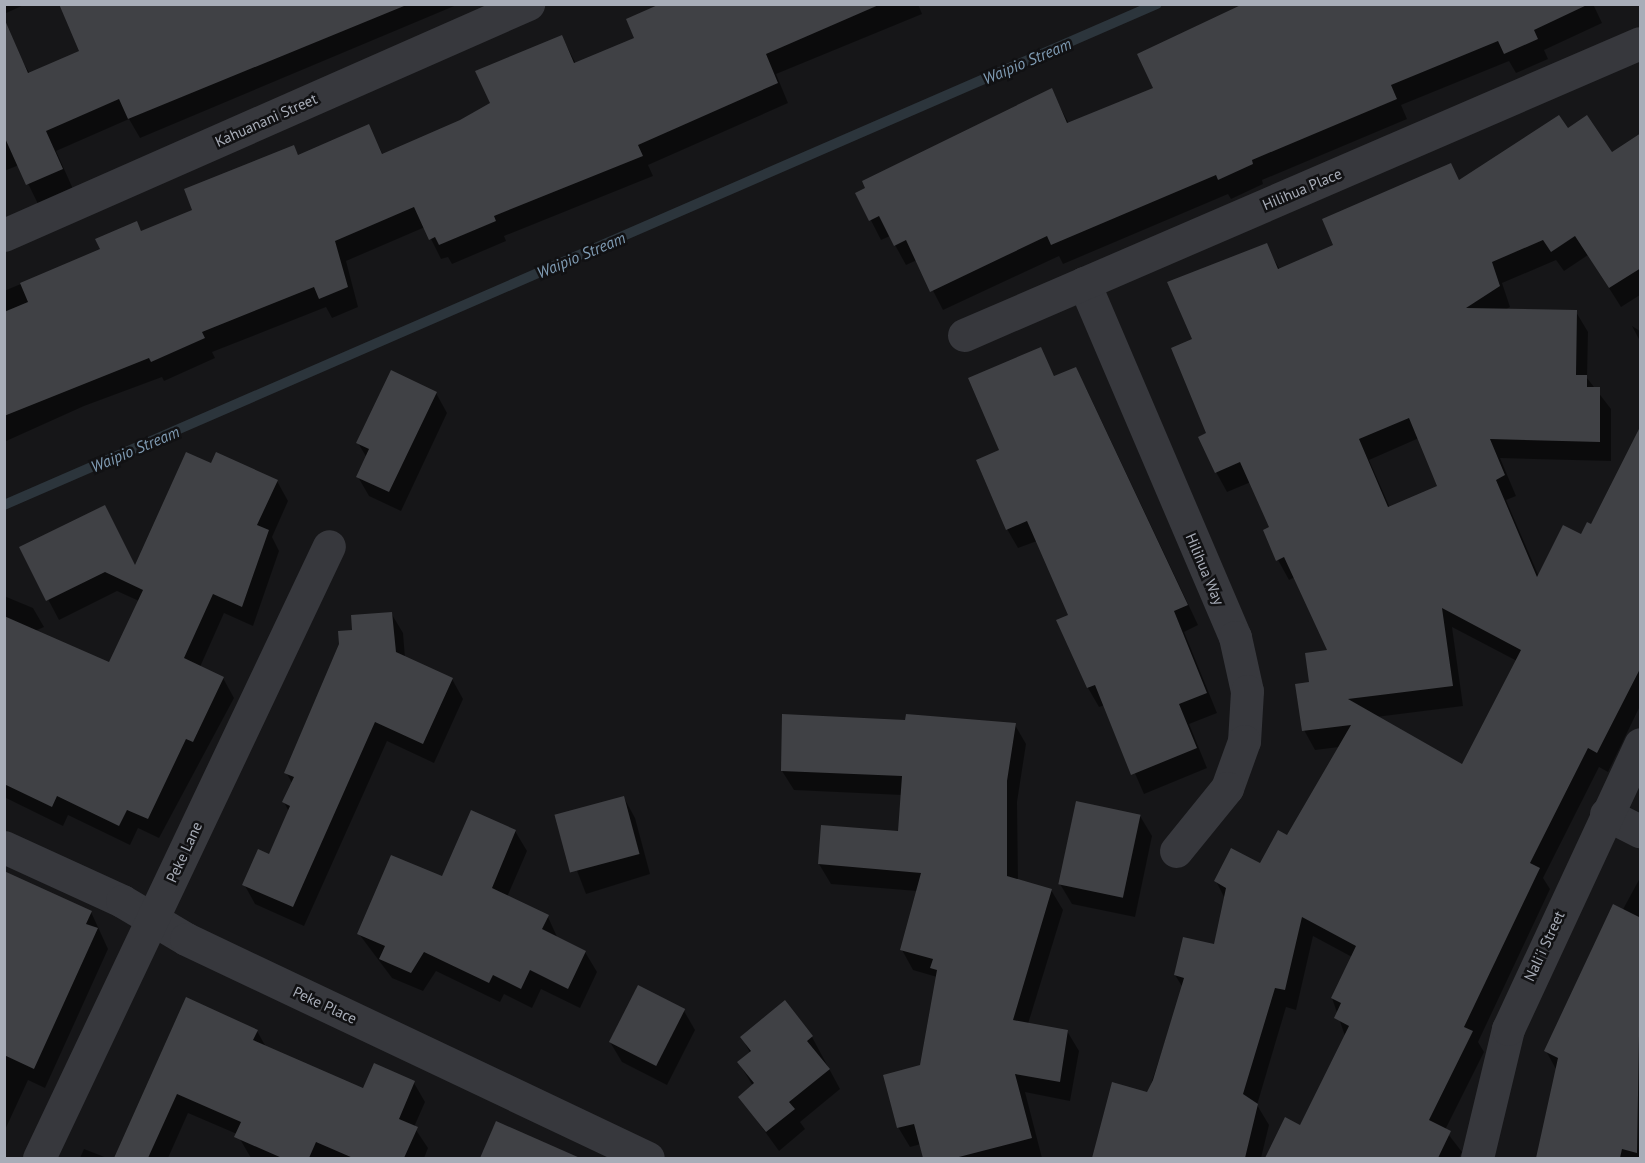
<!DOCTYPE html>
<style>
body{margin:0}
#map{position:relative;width:1645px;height:1163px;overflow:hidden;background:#161618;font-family:"PT Sans",sans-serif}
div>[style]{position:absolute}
.shadow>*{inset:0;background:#0007}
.stream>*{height:10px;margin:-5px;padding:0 5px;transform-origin:5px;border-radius:5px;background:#2c353c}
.building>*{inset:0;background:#404145;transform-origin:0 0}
.minor>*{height:33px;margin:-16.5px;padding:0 16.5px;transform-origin:16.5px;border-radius:16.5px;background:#37383d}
span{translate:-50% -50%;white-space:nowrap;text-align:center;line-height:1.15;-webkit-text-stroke:5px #111113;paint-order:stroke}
.street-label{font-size:15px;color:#a8adb8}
.water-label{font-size:16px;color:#7f9bb3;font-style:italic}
.frame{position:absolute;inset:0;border:6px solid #a8adb8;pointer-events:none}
</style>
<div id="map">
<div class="shadow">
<div style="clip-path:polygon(4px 4px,26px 4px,4px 14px)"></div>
<div style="clip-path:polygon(60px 4px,459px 4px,140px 138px,129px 119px,56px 151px,73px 189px,38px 204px,19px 165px,4px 171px,4px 60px,18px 54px,30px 74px,81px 52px)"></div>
<div style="clip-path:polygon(664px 4px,918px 4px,922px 14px,776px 74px,788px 103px,648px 165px,653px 176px,504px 236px,506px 241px,452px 264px,448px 257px,441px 259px,425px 227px,346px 261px,358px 307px,332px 318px,326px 307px,212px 352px,215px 358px,164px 381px,162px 377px,84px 406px,4px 442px,4px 291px,102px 250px,136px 223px,142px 232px,194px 210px,293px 147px,299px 156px,368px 126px,383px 155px,461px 122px,492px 104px,562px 37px,576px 64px,636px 39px)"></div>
<div style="clip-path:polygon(1247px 4px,1593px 4px,1602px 23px,1544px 50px,1548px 59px,1516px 73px,1509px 61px,1401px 105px,1407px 119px,1262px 180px,1263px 184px,1231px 199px,1228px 194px,1063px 264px,1059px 256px,943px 310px,917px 260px,906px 265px,890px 236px,881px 240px,857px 193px,1051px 90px,1069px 124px,1155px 89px)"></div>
<div style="clip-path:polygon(evenodd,1567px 131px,1611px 154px,1640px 143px,1640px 295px,1621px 307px,1588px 255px,1564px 271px,1556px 260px,1502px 283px,1510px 307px,1505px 310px,1576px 312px,1588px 332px,1587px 378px,1611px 409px,1611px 461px,1500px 458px,1516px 496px,1506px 500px,1539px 577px,1640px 568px,1640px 706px,1608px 772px,1599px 767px,1543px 878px,1550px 889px,1478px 1042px,1484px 1052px,1445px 1130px,1462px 1152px,1459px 1158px,1267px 1158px,1286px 1119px,1301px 1127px,1345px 1036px,1332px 998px,1352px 957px,1313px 936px,1296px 1010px,1286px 1007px,1257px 1105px,1269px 1125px,1261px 1158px,1094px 1158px,1113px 1084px,1148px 1093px,1183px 988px,1175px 975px,1215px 946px,1225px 899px,1216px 881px,1261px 865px,1287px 837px,1339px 747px,1315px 750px,1304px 730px,1311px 684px,1329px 651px,1295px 577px,1289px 580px,1278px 560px,1271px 528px,1251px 482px,1227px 492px,1216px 472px,1193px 340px,1266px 245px,1280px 270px,1335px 246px,1451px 165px,1460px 182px,1567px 131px,1419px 438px,1439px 487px,1390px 508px,1369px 460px,1419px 438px,1567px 131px,1452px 627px,1517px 661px,1462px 766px,1376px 717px,1463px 706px,1452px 627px)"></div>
<div style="clip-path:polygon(1632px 326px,1640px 331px,1640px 341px)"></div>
<div style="clip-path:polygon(1040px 349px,1055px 377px,1075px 369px,1086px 388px,1198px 625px,1184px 632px,1217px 713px,1189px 724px,1207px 768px,1144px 794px,1105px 705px,1099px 707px,1088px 688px,1058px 621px,1070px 616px,1037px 541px,1018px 548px,1007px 529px,1001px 451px)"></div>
<div style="clip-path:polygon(436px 393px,447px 413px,401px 511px,369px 496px,358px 477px,367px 458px,358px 443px)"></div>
<div style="clip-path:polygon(212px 465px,277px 481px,288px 501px,272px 537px,279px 551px,253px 626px,224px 613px,200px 667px,223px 678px,234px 698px,159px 838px,138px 828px,130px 845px,68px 815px,63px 826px,4px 797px,4px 596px,33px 608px,44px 627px,35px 631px,110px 664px,139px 601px,117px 591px,59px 620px,21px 548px,136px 567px)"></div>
<div style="clip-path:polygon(391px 613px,403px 633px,405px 658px,452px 679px,463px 699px,434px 763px,387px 741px,304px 926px,255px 904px,244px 884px,269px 856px,289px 812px,284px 802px,292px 783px,286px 772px,354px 631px)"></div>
<div style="clip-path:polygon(1015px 725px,1026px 744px,1017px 802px,1018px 880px,1051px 890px,1063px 910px,1028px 1024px,1067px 1031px,1079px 1051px,1070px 1101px,1025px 1092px,1042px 1158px,924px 1158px,921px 1144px,910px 1147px,898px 1127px,922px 1066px,937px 977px,913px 970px,902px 950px,917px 891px,831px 884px,819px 864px,899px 833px,902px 795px,794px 790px,782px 771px)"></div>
<div style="clip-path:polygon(624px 798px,635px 818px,650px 874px,586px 894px,557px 819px)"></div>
<div style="clip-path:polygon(1140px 816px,1152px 836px,1135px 917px,1072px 904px,1060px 884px)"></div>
<div style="clip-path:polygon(515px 831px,527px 851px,507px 897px,548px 917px,558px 939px,585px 952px,597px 972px,580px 1008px,541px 989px,532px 1008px,504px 994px,500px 1002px,436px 971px,423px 991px,392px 978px,359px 934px)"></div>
<div style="clip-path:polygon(4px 872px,91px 912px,108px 949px,45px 1088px,28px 1080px,4px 1132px)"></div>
<div style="clip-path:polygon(1640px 878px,1640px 1158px,1538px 1158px,1557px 1071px,1546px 1051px)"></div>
<div style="clip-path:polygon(187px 999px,257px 1031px,266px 1047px,364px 1090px,414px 1083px,425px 1102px,414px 1127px,428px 1148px,424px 1158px,251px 1158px,237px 1134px,188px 1113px,168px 1158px,116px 1158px)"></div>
<div style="clip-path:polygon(684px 1011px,695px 1030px,667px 1085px,622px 1062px,610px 1042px)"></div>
<div style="clip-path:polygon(812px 1037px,840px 1089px,800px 1122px,805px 1129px,779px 1151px,740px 1097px,753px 1086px,739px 1063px,751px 1054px,742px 1038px)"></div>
<div style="clip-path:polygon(497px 1123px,555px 1149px,561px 1158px,483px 1158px)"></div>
<div style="clip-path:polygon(84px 1149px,107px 1158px,80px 1158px)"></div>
</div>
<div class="stream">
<div style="left:4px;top:505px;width:1257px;rotate:-23.49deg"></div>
</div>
<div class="building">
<div style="clip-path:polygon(59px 4px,404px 4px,404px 6px,128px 119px,119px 99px,46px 131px,63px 169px,26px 185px,4px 136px,4px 18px,28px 73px,79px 51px)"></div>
<div style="clip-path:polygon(660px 4px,881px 4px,766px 54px,778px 83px,638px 145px,643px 156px,494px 216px,496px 221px,439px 245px,435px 237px,429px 240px,414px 207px,335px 241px,348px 287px,319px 299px,314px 287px,202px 332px,205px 338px,151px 362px,149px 358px,4px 416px,4px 312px,28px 302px,20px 283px,100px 249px,95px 239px,137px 221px,141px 231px,192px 210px,184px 189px,294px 145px,298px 155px,369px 124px,382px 154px,460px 120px,490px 103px,475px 71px,562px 35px,574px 63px,634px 38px,626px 19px)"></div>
<div style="clip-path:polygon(1243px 4px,1589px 4px,1534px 30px,1538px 39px,1504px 54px,1498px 41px,1391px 85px,1397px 99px,1252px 160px,1253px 164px,1218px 180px,1216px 175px,1051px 245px,1047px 236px,930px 292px,906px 240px,894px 246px,879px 216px,869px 221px,855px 193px,865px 188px,862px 181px,1052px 88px,1067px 123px,1153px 88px,1137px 54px)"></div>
<div style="clip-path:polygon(evenodd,1559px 115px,1568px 128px,1587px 115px,1612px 152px,1641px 133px,1641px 268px,1609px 288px,1575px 236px,1551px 252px,1543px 240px,1492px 262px,1500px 286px,1466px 308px,1577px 310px,1576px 375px,1587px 375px,1587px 387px,1600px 387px,1600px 442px,1490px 439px,1505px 475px,1496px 480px,1537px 577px,1563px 525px,1581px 534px,1587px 522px,1591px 524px,1641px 425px,1641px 667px,1597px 753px,1588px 748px,1530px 863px,1540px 868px,1464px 1027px,1473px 1031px,1429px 1120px,1451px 1131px,1438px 1158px,1265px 1158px,1285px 1117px,1300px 1125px,1349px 1026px,1334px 1018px,1341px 1003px,1331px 998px,1356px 946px,1302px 917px,1285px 990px,1275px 988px,1243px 1094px,1258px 1104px,1245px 1158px,1092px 1158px,1112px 1082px,1147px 1092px,1153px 1080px,1184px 978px,1174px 975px,1183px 937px,1214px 944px,1226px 888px,1214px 881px,1231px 848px,1260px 863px,1278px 830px,1287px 835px,1351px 725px,1302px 731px,1295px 684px,1309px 682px,1305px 653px,1327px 650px,1284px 557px,1276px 561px,1263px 530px,1269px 527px,1240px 462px,1215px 473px,1198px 437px,1206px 433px,1171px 348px,1192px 339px,1167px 282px,1267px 243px,1278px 269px,1333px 245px,1322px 219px,1451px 163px,1459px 180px,1559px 115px,1409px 418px,1437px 486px,1388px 507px,1359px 439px,1409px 418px,1559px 115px,1442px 608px,1521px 650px,1462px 764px,1348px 699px,1453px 686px,1442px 608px)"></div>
<div style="clip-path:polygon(1041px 347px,1054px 376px,1076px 367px,1188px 605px,1174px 611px,1207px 693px,1179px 704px,1197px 748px,1131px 775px,1095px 685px,1087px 688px,1056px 620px,1068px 615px,1027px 521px,1006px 530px,976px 460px,999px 450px,968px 378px)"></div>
<div style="clip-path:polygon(391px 370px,437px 392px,389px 492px,356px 477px,369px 449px,356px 443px)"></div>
<div style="clip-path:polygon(186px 452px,211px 463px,216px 452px,278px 480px,257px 525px,269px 530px,242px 607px,213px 594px,184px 658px,224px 677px,193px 742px,186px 739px,148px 819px,127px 810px,119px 826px,57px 796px,52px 807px,4px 784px,4px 616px,109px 662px,143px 590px,105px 572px,46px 601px,19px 547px,105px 505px,135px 565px)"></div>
<div style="clip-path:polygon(392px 612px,396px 652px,453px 678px,423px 744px,375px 722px,293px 907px,242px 885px,258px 849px,269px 854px,290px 806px,282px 802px,294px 777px,284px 773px,339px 644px,338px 631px,352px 630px,351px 615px)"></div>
<div style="clip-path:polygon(782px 714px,905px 720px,906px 714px,1016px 723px,1007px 781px,1007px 876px,1052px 889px,1013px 1020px,1068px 1030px,1060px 1082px,1015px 1074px,1032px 1138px,955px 1158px,923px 1158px,914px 1124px,897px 1128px,883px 1075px,920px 1065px,937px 970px,930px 968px,933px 959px,900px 950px,921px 873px,818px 864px,821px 825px,898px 831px,902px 776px,781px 771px)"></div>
<div style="left:624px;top:796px;width:60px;height:72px;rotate:75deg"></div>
<div style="left:1076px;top:801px;width:66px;height:85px;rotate:12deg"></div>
<div style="clip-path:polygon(471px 810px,516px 830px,492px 888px,549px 915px,542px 929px,586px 951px,568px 989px,530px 970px,521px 989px,493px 975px,489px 983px,424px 952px,411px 973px,379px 959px,385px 946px,357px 934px,391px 855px,442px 876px)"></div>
<div style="clip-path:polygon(4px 871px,92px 911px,86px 924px,98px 928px,34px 1069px,4px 1055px)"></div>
<div style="clip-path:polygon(1613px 904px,1641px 918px,1637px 1153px,1622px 1149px,1620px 1158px,1536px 1158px,1558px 1058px,1544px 1051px)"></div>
<div style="left:638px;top:985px;width:53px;height:64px;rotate:27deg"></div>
<div style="clip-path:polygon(186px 997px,258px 1030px,253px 1040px,363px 1088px,374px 1063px,415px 1081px,399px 1119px,418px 1127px,404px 1158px,353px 1158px,316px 1142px,309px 1158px,282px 1158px,234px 1137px,241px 1122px,177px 1094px,148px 1158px,114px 1158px)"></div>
<div style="clip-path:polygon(785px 1000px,813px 1036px,807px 1041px,830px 1069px,789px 1102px,795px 1109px,766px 1132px,738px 1097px,754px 1083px,737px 1062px,751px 1051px,740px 1037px)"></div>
<div style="clip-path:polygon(496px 1121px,580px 1158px,480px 1158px)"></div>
</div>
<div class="minor">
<div style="left:4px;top:235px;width:573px;rotate:-23.79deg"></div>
<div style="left:1084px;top:283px;width:385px;rotate:66.9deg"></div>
<div style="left:1235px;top:637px;width:55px;rotate:77.5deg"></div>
<div style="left:1247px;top:691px;width:50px;rotate:93.4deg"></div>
<div style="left:1244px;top:741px;width:50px;rotate:109.9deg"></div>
<div style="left:1227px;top:788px;width:81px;rotate:129deg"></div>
<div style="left:964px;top:335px;width:736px;rotate:-23.36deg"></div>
<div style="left:1606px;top:814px;width:38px;rotate:27deg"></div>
<div style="left:4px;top:847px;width:130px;rotate:24.6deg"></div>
<div style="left:122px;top:901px;width:74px;rotate:30.7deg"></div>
<div style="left:186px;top:939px;width:511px;rotate:25.36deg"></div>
<div style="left:39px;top:1158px;width:677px;rotate:-64.65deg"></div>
<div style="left:1477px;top:1158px;width:133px;rotate:-76.5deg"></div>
<div style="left:1508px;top:1029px;width:314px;rotate:-65.1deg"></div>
</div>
<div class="street-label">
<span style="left:266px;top:120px;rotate:-24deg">Kahuanani Street</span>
<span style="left:1302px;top:189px;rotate:-23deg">Hilihua Place</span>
<span style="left:1205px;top:569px;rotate:67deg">Hilihua Way</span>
<span style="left:184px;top:852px;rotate:-65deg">Peke Lane</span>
<span style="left:1544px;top:946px;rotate:-65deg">Nali'i Street</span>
<span style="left:325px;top:1005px;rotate:25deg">Peke Place</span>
</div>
<div class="water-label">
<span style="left:1027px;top:61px;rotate:-23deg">Waipio Stream</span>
<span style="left:581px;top:255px;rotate:-23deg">Waipio Stream</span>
<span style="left:135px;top:449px;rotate:-23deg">Waipio Stream</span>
</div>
<div class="frame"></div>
</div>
